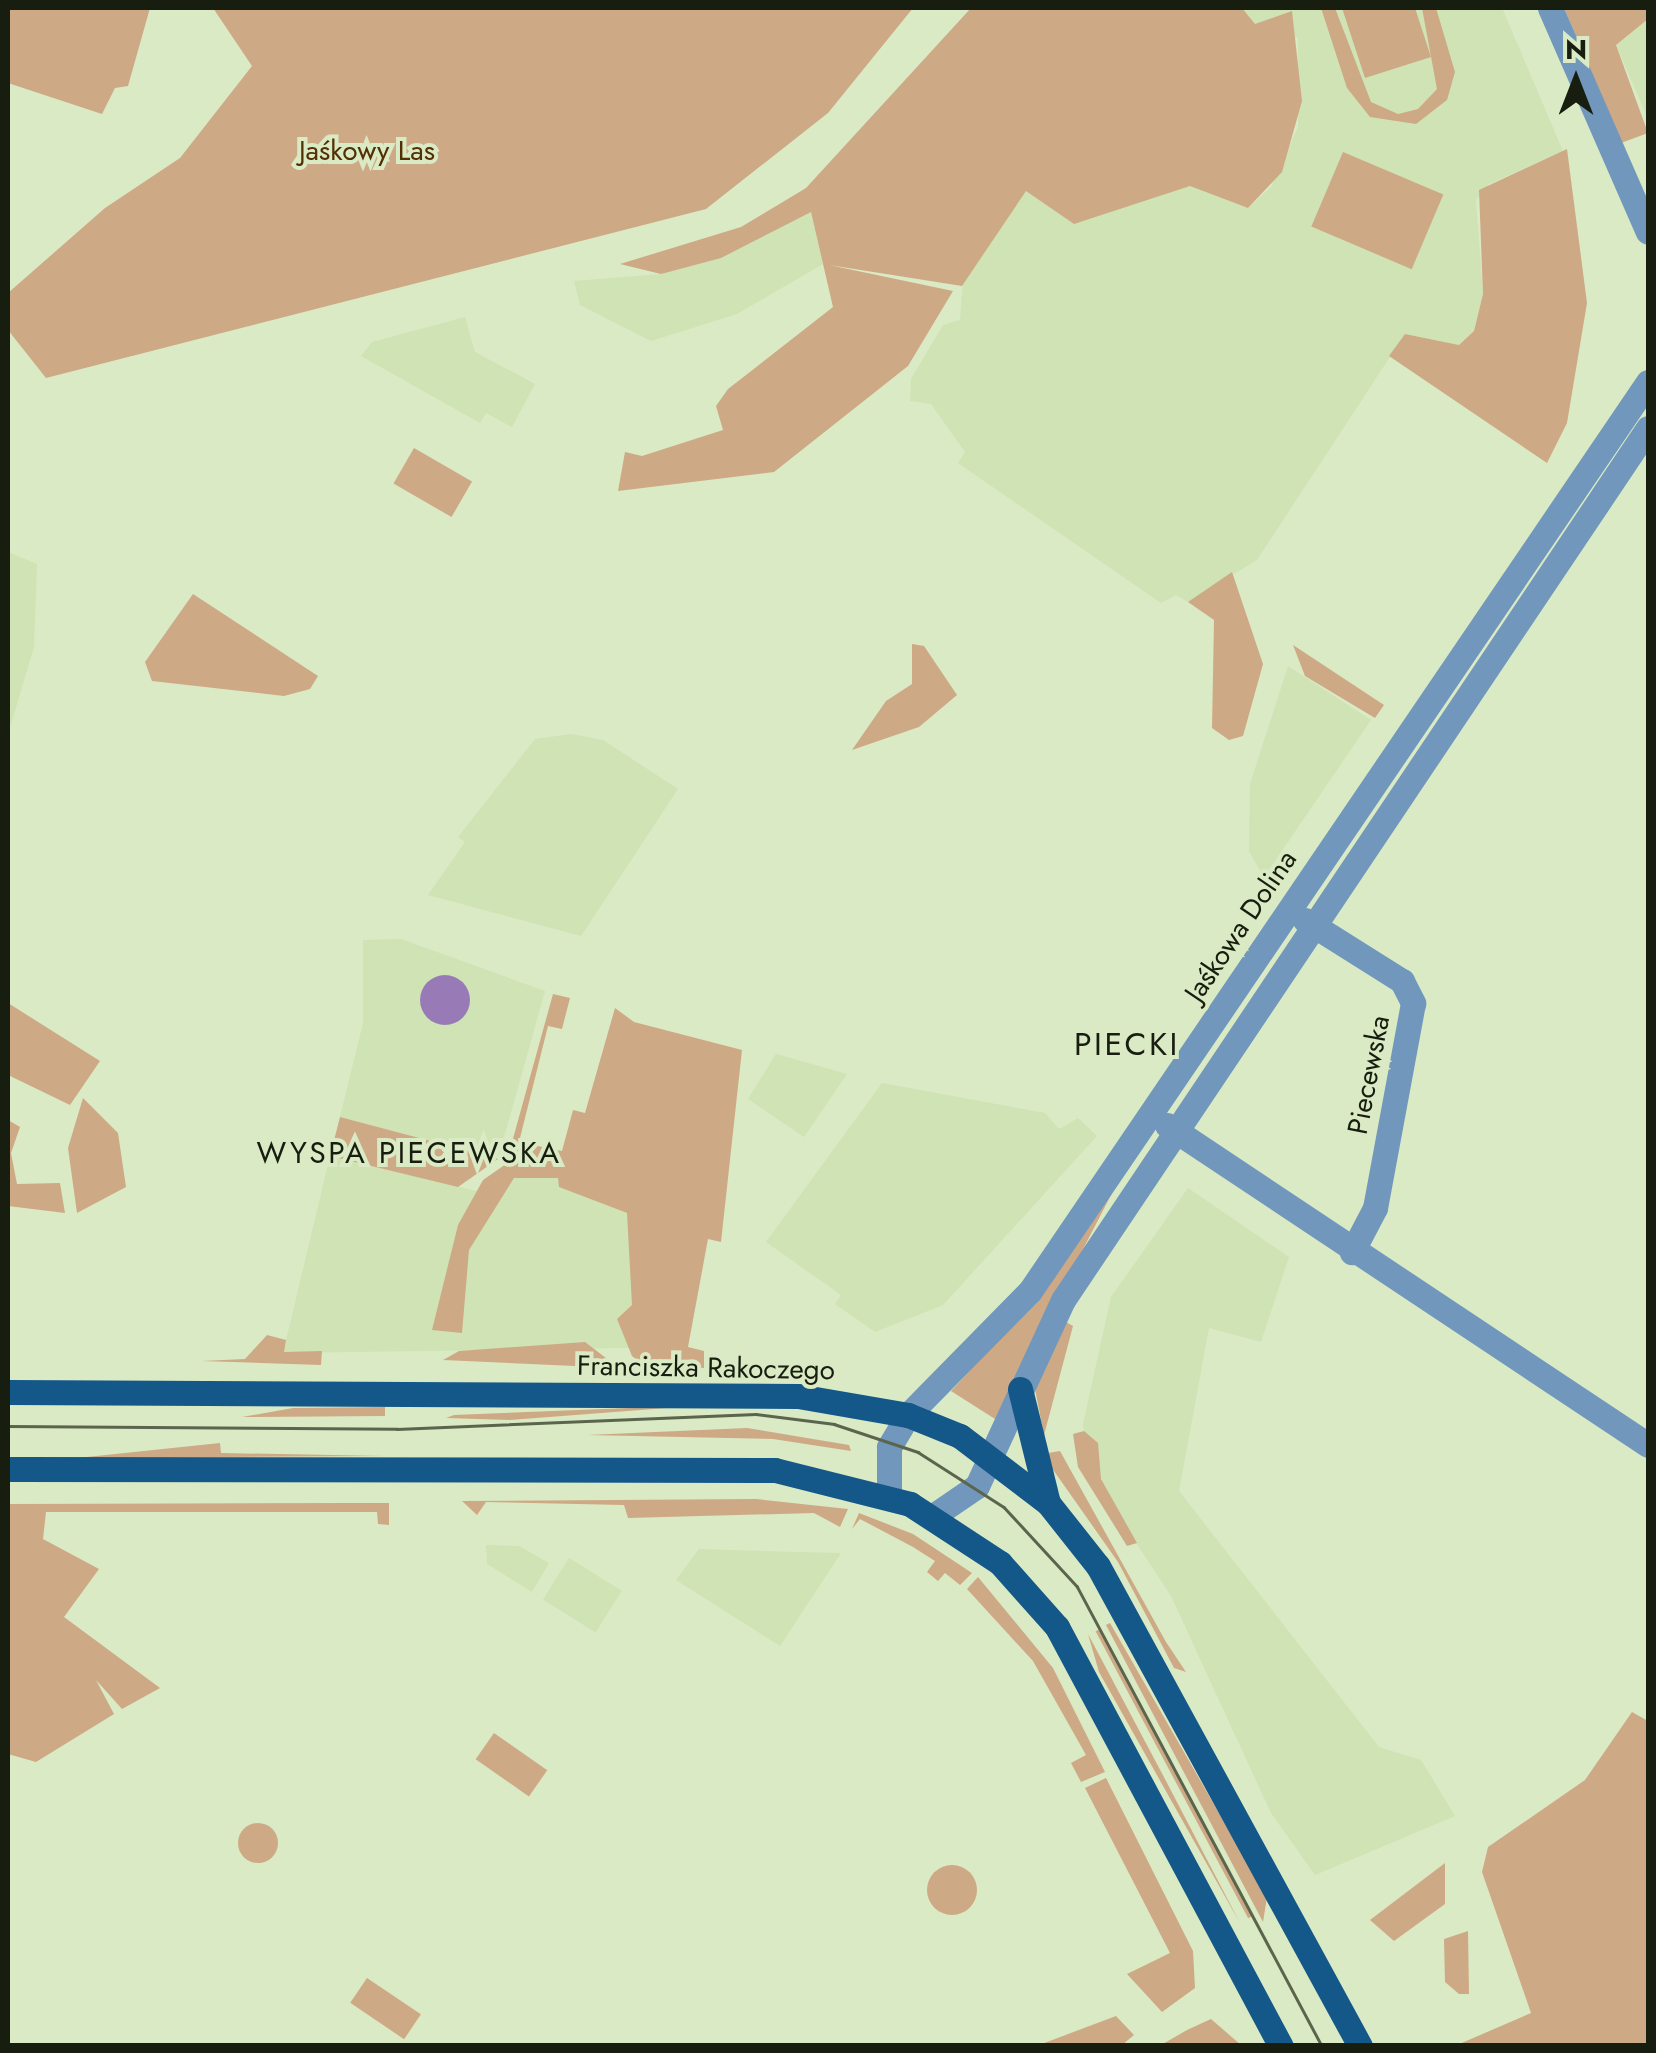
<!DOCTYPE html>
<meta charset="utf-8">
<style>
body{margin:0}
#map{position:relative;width:1656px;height:2053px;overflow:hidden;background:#daeac4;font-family:Jost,sans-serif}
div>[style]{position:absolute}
.built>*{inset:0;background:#cfe3b5;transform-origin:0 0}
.green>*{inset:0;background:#cea985;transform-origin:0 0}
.round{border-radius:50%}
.water>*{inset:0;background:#987bb6}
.minor>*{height:25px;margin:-12.5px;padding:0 12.5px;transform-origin:12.5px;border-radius:12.5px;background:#7198bc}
.major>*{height:25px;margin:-12.5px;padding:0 12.5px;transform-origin:12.5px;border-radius:12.5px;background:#145789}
.tram>*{height:2.5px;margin:-1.25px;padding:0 1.25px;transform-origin:1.25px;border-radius:1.25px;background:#5b654e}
span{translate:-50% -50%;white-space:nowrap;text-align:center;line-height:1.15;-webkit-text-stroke:8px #daeac4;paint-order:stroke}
.park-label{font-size:28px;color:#523003}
.street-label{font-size:28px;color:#171d0f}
.neighbourhood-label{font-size:30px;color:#171d0f;letter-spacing:2.5px}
.quarter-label{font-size:32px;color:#171d0f;letter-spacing:2.5px}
.frame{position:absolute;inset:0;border:10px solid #171d0f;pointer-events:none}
.north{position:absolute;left:1526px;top:30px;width:100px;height:100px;-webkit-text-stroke:8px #daeac4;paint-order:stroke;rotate:0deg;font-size:28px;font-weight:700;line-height:40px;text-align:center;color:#171d0f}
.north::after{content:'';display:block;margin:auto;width:35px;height:45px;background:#171d0f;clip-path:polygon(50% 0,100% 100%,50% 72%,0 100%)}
</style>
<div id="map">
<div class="built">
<div style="clip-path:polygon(1242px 8px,1502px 8px,1563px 151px,1489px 184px,1476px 200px,1483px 294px,1474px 331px,1459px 345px,1405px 334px,1257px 560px,1188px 602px,1176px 595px,1161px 603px,958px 463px,965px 452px,931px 404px,910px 401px,911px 379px,943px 325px,960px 320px,963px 281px,1029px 175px,1101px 211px,1190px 186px,1248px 208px,1271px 187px,1298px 127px,1298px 38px,1248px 22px)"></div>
<div style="clip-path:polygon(1648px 19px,1648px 119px,1616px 45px)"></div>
<div style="clip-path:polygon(811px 212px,823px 264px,737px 314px,651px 341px,580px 305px,574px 281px,661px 274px)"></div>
<div style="clip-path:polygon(465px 317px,475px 352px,535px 384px,512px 427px,486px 413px,480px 423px,361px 356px,372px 342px)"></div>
<div style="clip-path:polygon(8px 552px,37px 564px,34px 647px,8px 734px)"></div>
<div style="clip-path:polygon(1288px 666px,1371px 720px,1264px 877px,1249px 852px,1250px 784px)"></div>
<div style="clip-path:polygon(571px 734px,603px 740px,678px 789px,581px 936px,428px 895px,465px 842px,458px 837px,535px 739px)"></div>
<div style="clip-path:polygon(401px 939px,545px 991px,498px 1159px,340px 1117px,363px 1023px,363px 940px)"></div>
<div style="clip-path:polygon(776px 1054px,847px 1074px,804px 1137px,748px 1099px)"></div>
<div style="clip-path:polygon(882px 1083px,1045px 1113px,1059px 1129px,1078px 1118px,1097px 1136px,943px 1305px,875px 1332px,835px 1304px,841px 1295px,766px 1242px)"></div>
<div style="clip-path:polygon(330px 1156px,481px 1192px,490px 1180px,558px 1160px,560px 1187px,631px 1215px,688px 1347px,283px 1353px)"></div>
<div style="clip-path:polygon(1188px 1188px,1289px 1257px,1261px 1342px,1209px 1328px,1179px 1491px,1379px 1747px,1421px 1760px,1455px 1816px,1315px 1875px,1271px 1813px,1171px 1596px,1106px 1497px,1086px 1448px,1083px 1424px,1111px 1297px)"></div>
<div style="clip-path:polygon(486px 1545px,519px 1546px,549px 1563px,532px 1592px,487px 1564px)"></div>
<div style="clip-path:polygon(699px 1549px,795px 1552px,841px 1553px,780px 1646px,676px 1580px)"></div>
<div style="left:569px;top:1558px;width:62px;height:49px;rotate:32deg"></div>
</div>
<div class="green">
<div style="clip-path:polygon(8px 8px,150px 8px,128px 86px,115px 88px,102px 114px,8px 83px)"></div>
<div style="clip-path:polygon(213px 8px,913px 8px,828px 113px,706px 209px,46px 378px,8px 330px,8px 293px,105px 208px,180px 158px,252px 66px)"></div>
<div style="clip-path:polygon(971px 8px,1242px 8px,1255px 24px,1292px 11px,1302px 101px,1282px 172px,1248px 208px,1190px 186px,1074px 224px,1026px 191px,962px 286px,829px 265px,953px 291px,908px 366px,774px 472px,618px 491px,625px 452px,642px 456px,723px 430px,716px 406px,728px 389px,833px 307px,811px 212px,721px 258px,661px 274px,620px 264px,741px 227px,806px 188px)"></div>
<div style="clip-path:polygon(1321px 8px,1335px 8px,1371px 102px,1398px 114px,1418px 109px,1437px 89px,1422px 8px,1436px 8px,1455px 72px,1447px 100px,1416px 124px,1370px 117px,1347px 88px)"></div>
<div style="clip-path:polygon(1342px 8px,1415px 8px,1431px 57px,1365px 78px)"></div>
<div style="clip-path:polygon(1564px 8px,1648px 8px,1648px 19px,1616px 45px,1648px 133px,1621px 143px)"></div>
<div style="clip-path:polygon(1567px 149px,1587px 303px,1567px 423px,1547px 463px,1389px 356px,1405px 334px,1459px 345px,1474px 331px,1483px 294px,1479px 190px)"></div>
<div style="left:1343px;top:152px;width:109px;height:81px;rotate:23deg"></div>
<div style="left:414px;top:448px;width:67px;height:41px;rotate:30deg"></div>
<div style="clip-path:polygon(1232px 572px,1263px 664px,1243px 736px,1229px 740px,1212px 728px,1214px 620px,1188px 602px)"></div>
<div style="clip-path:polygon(193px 594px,318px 676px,310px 689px,284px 696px,152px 681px,145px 662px)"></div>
<div style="clip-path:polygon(912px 644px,924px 646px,957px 695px,919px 727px,852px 750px,886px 701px,912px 684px)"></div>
<div style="clip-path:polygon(1293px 645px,1384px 705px,1375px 718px,1305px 676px)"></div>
<div style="clip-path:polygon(553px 994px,570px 998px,562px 1029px,548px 1026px,519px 1142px,562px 1151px,573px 1110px,585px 1113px,615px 1008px,634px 1022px,742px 1050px,721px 1242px,708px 1239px,688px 1347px,704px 1351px,704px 1368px,645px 1367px,632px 1356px,617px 1319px,632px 1305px,627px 1213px,559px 1187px,558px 1178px,514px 1178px,469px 1250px,462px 1333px,432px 1330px,458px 1225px,483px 1180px,506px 1164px)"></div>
<div style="clip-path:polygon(8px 1003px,100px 1061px,70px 1105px,8px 1075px)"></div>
<div style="clip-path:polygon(83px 1098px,118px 1133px,126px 1187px,77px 1213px,68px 1148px)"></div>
<div style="clip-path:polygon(340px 1117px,457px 1148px,498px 1159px,458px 1187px,330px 1156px)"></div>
<div style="clip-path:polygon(8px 1120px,20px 1127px,11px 1153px,17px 1184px,60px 1183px,65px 1213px,8px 1206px)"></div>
<div style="clip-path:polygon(1124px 1170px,995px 1419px,951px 1391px,1041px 1294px)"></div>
<div style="clip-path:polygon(1064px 1321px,1073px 1326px,1044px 1435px,1035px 1389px)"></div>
<div style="clip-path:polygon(267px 1335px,286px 1340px,284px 1352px,322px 1351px,321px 1365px,202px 1361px,245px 1359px)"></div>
<div style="clip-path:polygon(585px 1342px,619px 1368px,443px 1360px,459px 1351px)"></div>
<div style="clip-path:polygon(706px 1405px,510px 1420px,446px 1418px,454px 1415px)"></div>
<div style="clip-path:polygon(385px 1407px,385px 1416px,242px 1417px,293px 1408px)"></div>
<div style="clip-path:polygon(747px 1428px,849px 1445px,851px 1451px,773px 1439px,587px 1435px)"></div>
<div style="clip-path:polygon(1084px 1431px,1098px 1443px,1101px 1479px,1137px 1543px,1127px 1546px,1078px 1467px,1073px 1434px)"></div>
<div style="clip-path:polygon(220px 1443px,221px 1453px,385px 1456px,77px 1458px)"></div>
<div style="clip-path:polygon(1060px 1451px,1166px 1642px,1186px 1672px,1174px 1668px,1118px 1562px,1042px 1454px)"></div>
<div style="clip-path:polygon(756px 1499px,848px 1509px,840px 1527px,814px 1513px,628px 1518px,624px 1505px,486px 1502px,477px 1515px,462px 1501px)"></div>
<div style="clip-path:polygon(348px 1503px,389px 1503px,389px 1525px,378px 1524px,377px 1512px,46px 1512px,43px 1539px,99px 1569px,64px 1617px,160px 1688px,122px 1709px,96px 1680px,114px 1714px,36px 1762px,8px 1754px,8px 1504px)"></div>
<div style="clip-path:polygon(859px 1513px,913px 1534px,972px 1573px,960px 1585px,945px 1573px,938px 1581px,927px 1572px,935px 1561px,913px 1547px,860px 1519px,852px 1529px)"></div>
<div style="clip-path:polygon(978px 1577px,1053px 1668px,1105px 1772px,1081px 1782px,1071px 1763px,1086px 1755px,1033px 1661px,967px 1589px)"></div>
<div style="clip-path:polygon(1110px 1623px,1267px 1897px,1263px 1922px,1106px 1625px)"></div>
<div style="left:1100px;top:1629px;width:325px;height:5px;rotate:62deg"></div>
<div style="clip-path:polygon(1088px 1634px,1166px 1781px,1240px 1923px,1099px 1672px)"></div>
<div style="clip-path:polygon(1632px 1712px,1648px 1721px,1648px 2045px,1457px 2045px,1531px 2013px,1482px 1872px,1488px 1847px,1585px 1780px)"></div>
<div style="left:494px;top:1733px;width:65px;height:32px;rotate:35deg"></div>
<div style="clip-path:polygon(1106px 1778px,1193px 1951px,1195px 1988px,1162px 2012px,1127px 1974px,1170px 1953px,1085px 1788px)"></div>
<div class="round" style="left:238px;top:1823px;width:40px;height:40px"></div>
<div style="clip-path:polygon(1445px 1863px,1445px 1904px,1394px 1941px,1370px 1920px)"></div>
<div class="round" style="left:927px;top:1865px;width:50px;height:50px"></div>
<div style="clip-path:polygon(1468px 1931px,1469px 1994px,1459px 1994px,1445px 1982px,1444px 1939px)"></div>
<div style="left:367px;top:1978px;width:65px;height:30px;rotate:34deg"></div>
<div style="clip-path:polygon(1116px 2016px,1134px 2035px,1122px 2045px,1039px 2045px)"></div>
<div style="clip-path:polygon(1211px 2019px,1241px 2045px,1161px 2045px,1187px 2030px)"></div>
</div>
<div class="water">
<div class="round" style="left:420px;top:975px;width:50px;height:50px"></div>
</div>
<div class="minor">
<div style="left:1550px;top:8px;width:244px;rotate:66.4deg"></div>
<div style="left:1305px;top:920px;width:115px;rotate:32.2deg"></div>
<div style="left:1402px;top:981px;width:25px;rotate:63deg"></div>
<div style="left:1413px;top:1003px;width:208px;rotate:100.5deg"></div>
<div style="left:1375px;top:1208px;width:50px;rotate:117.6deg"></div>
<div style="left:1167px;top:1125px;width:578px;rotate:33.64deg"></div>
<div style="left:889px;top:1495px;width:48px;rotate:-90deg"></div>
<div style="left:889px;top:1447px;width:37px;rotate:-59deg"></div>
<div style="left:908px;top:1415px;width:174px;rotate:-45.5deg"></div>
<div style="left:1030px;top:1291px;width:1099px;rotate:-55.79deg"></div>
<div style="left:933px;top:1516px;width:53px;rotate:-34.3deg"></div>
<div style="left:977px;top:1486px;width:205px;rotate:-65.2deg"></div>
<div style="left:1063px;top:1300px;width:1050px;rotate:-56.14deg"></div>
</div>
<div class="major">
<div style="left:1020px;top:1389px;width:117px;rotate:76.2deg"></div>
<div style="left:8px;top:1392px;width:790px;rotate:0.29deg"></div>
<div style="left:798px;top:1396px;width:112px;rotate:9.8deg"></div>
<div style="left:908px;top:1415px;width:56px;rotate:22deg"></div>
<div style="left:960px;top:1436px;width:111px;rotate:37.3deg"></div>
<div style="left:1048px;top:1503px;width:80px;rotate:51.6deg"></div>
<div style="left:1098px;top:1566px;width:547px;rotate:61.37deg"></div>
<div style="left:8px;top:1469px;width:767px;rotate:0.07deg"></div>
<div style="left:775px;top:1470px;width:139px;rotate:14.1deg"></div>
<div style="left:910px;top:1504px;width:108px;rotate:33.2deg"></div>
<div style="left:1000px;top:1563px;width:86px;rotate:48.3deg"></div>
<div style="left:1057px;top:1627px;width:475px;rotate:61.9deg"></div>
</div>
<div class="tram">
<div style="left:8px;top:1426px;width:389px;rotate:0.4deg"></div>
<div style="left:397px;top:1429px;width:359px;rotate:-2.4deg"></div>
<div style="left:756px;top:1414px;width:79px;rotate:7.3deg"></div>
<div style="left:834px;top:1424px;width:89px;rotate:18.4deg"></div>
<div style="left:918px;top:1452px;width:102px;rotate:32.6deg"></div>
<div style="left:1004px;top:1507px;width:108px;rotate:47.3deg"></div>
<div style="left:1077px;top:1586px;width:521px;rotate:61.96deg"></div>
</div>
<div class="park-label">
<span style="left:367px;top:151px">Jaśkowy Las</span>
</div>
<div class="street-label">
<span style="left:1241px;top:926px;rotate:-56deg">Jaśkowa Dolina</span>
<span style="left:1369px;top:1075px;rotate:-79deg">Piecewska</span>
<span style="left:706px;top:1368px;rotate:1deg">Franciszka Rakoczego</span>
</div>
<div class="neighbourhood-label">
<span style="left:409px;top:1153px">WYSPA PIECEWSKA</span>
</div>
<div class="quarter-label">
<span style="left:1127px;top:1044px">PIECKI</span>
</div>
<div class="frame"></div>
<div class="north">N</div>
</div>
